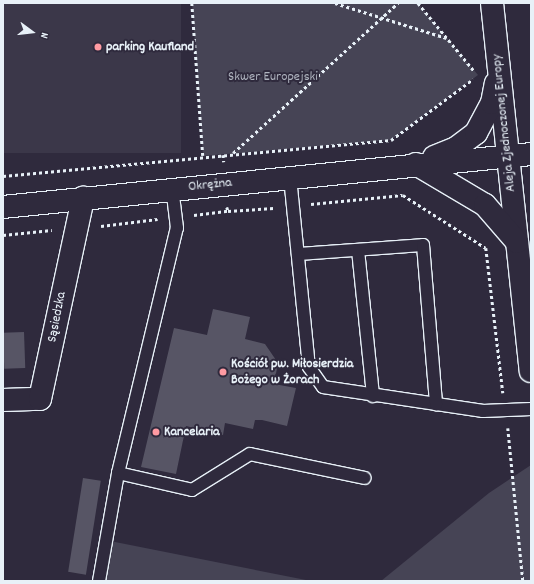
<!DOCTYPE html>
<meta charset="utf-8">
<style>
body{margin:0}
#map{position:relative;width:534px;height:584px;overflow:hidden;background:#2f2a3d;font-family:Dekko,sans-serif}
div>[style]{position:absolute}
.built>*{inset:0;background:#3b3749;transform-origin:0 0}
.green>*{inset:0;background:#464455}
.building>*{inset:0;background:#575565;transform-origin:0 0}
.path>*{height:2.5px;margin-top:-1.25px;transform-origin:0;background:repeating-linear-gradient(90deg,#e8f1f8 0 3px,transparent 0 6px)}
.roads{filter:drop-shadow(1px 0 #e8f1f8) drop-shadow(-1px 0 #e8f1f8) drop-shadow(0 1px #e8f1f8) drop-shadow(0 -1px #e8f1f8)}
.lane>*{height:12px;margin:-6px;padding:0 6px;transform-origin:6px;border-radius:6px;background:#2f2a3d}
.street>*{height:22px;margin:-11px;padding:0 11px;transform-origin:11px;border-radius:11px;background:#2f2a3d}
.secondary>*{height:22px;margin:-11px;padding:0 11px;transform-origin:11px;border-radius:11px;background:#2f2a3d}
.dots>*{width:11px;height:11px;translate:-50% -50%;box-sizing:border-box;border:2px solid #2f2a3d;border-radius:50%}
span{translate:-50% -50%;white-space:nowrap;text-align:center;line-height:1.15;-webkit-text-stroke:4px #2f2a3d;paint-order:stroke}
.poi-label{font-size:14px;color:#e8f1f8;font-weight:700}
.left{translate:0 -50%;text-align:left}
.park-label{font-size:14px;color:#afb4bf}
.street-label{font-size:14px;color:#e8f1f8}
.frame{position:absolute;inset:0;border:4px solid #e8f1f8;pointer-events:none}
.north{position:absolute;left:12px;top:12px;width:40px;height:40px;-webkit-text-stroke:3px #2f2a3d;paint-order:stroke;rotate:105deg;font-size:11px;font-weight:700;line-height:16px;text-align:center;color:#e8f1f8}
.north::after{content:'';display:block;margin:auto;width:14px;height:18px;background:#e8f1f8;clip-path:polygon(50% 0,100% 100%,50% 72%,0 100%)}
</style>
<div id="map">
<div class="built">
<div style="left:3px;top:3px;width:178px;height:150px"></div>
</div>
<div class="green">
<div style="clip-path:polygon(192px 3px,418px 3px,478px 75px,391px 140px,203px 156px)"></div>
<div style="clip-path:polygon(531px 465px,531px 581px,381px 581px,489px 493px)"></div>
<div style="clip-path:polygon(105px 540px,311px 581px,93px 581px)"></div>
</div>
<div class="building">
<div style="clip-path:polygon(213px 309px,250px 317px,245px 339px,265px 344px,278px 363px,274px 384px,296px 388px,287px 426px,262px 420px,255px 420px,253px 429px,225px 423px,223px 435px,186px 426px,176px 474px,141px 467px,174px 328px,207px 335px)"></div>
<div style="left:24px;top:332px;width:36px;height:21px;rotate:88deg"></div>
<div style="left:83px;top:478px;width:18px;height:95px;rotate:9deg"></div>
</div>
<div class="path">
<div style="left:192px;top:3px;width:153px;rotate:85.9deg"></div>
<div style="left:335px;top:3px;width:117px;rotate:17.4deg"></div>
<div style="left:418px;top:3px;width:89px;rotate:50.4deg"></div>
<div style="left:233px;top:153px;width:223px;rotate:-42.3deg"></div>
<div style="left:223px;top:155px;width:7px;rotate:82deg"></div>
<div style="left:3px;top:176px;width:390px;rotate:-5.3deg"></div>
<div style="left:391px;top:140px;width:102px;rotate:-36.6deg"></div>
<div style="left:311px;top:204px;width:92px;rotate:-5.6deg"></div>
<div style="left:403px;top:195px;width:98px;rotate:32.6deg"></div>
<div style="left:486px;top:248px;width:146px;rotate:83.3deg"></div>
<div style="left:227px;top:207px;width:4px;rotate:76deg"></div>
<div style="left:228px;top:211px;width:46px;rotate:-3.7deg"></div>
<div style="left:194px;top:215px;width:34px;rotate:-7deg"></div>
<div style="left:101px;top:226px;width:57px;rotate:-7deg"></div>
<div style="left:3px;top:235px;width:49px;rotate:-5.8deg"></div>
<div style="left:508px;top:428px;width:154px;rotate:84.4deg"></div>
</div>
<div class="roads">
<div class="lane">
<div style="left:290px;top:177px;width:191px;rotate:84.3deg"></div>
<div style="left:309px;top:367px;width:24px;rotate:55deg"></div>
<div style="left:323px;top:387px;width:162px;rotate:8.5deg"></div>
<div style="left:483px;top:411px;width:48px;rotate:-2.4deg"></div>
<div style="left:358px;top:250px;width:147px;rotate:84.1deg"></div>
<div style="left:298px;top:254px;width:125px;rotate:-4.1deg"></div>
<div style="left:423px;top:245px;width:160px;rotate:85.3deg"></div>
<div style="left:118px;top:473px;width:252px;rotate:-76.5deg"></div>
<div style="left:177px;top:228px;width:39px;rotate:-97deg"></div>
<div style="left:99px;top:581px;width:110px;rotate:-80deg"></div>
<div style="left:118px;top:473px;width:76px;rotate:12.9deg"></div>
<div style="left:192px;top:490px;width:68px;rotate:-31.8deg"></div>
<div style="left:250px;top:454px;width:117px;rotate:11.8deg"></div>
</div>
<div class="street">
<div style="left:3px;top:400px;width:37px;rotate:-2deg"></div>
<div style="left:40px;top:399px;width:206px;rotate:-77.9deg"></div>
</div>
<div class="secondary">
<div style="left:492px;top:3px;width:370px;rotate:84deg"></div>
<div style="left:434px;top:157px;width:24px;rotate:-22deg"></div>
<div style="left:456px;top:148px;width:25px;rotate:-37deg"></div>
<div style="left:476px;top:133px;width:34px;rotate:-62deg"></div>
<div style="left:492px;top:103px;width:20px;rotate:-79deg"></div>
<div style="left:416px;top:164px;width:80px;rotate:30.7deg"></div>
<div style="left:485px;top:205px;width:49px;rotate:49.1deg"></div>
<div style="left:3px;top:207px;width:531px;rotate:-5.73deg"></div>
</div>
</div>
<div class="dots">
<div style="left:98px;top:47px;background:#ff9aa2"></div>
<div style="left:223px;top:372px;background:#ff9aa2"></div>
<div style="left:156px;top:432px;background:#ff9aa2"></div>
</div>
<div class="poi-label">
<span class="left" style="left:106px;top:47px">parking Kaufland</span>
<span class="left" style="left:231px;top:372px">Kościół pw. Miłosierdzia<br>Bożego w Żorach</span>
<span class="left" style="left:164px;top:432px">Kancelaria</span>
</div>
<div class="park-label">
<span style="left:273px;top:77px">Skwer Europejski</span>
</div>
<div class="street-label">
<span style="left:504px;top:123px;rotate:-96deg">Aleja Zjednoczonej Europy</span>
<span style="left:210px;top:185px;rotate:-6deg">Okrężna</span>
<span style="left:57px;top:317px;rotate:-79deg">Sąsiedzka</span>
</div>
<div class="frame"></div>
<div class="north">N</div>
</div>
